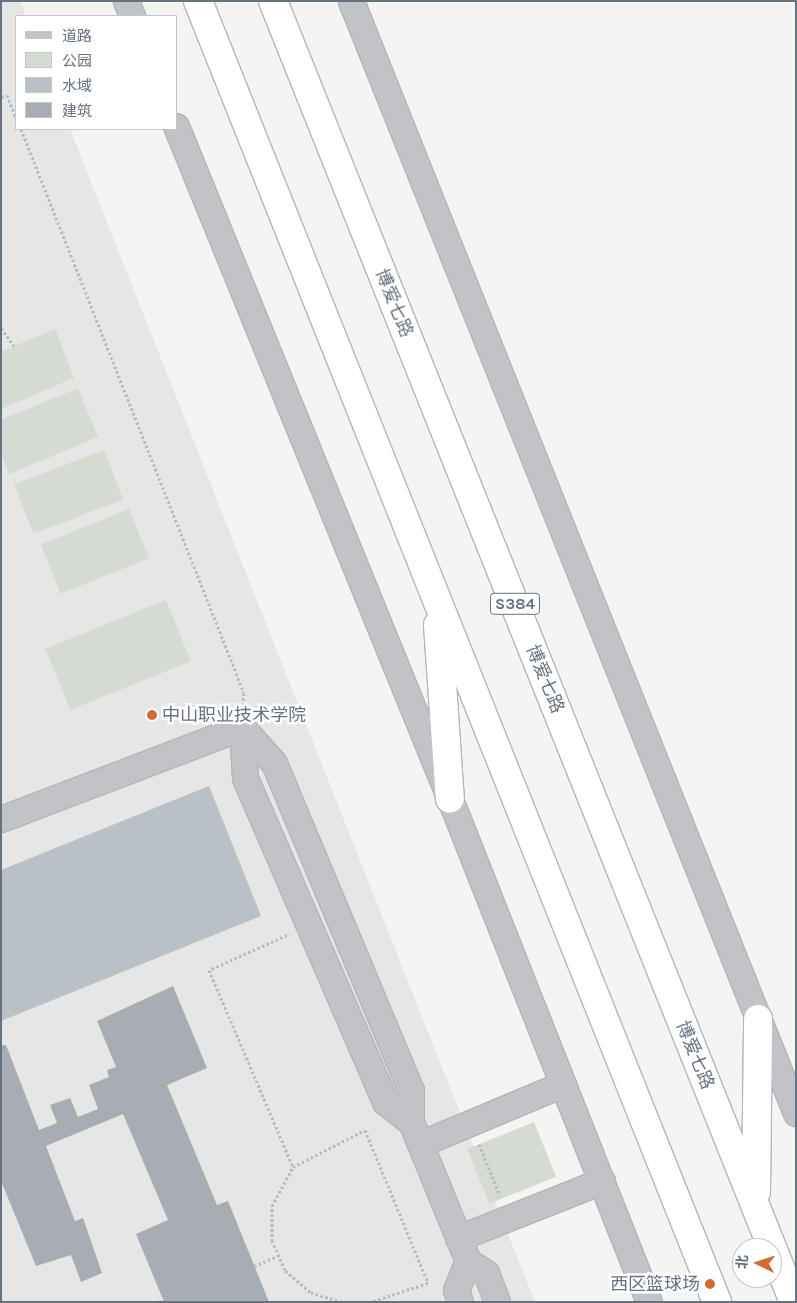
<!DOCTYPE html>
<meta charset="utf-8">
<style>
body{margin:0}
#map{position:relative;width:797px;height:1303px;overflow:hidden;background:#f4f5f2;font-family:Karla,"Noto Sans SC",sans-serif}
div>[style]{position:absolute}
.built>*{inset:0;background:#e5e6e5}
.green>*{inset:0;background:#d5dbd3;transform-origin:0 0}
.water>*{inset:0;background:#b9c1c6}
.building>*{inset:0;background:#a7adb3}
.path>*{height:3px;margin-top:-1.5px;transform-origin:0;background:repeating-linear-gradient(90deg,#b8babd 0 2.5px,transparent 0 5px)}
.roads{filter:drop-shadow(1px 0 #b3b6b9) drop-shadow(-1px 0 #b3b6b9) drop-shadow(0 1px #b3b6b9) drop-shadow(0 -1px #b3b6b9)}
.minor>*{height:25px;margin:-12.5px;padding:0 12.5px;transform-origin:12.5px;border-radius:12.5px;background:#c1c3c7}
.highway>*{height:28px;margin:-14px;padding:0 14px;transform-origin:14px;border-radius:14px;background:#fff}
.dots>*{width:14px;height:14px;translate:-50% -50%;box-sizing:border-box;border:2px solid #fff;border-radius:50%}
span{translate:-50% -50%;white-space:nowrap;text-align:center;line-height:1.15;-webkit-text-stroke:5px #fff;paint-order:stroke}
.shield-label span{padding:1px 4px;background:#fff;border:1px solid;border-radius:4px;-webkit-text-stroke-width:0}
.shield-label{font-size:16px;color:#677280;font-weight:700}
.street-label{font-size:18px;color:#677280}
.poi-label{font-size:18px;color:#677280}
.left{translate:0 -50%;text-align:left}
.right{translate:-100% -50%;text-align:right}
.frame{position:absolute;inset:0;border:2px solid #677280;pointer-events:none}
.legend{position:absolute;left:15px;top:15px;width:162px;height:115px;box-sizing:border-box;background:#fff;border:1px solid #c2c7cc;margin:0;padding:6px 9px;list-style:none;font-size:15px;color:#677280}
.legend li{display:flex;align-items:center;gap:10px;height:25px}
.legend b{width:25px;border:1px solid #c2c7cc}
.north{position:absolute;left:732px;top:1238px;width:50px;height:50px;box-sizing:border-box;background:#fff;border:1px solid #c2c7cc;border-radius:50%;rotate:274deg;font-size:14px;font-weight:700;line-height:20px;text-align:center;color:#677280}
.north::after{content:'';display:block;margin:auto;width:18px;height:22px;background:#d26c35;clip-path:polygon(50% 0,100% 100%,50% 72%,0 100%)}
</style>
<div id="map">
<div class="built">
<div style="clip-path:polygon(1px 1px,20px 1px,26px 16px,16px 16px,16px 129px,70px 129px,535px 1302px,1px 1302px)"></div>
</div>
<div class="green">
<div style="clip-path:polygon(55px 329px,74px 378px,1px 409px,1px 352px)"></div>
<div style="clip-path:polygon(78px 388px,98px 437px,9px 474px,1px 454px,1px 420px)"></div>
<div style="left:104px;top:450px;width:53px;height:96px;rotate:69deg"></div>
<div style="left:129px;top:509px;width:53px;height:95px;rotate:68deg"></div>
<div style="left:166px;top:600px;width:66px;height:130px;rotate:68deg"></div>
<div style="left:534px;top:1122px;width:59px;height:72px;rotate:68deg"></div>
</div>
<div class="water">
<div style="clip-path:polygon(209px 786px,261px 916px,1px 1021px,1px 870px)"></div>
</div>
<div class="building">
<div style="clip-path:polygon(173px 986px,207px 1068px,167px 1085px,217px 1205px,228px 1201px,269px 1302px,164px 1302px,136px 1234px,168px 1220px,123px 1114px,46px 1146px,75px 1221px,83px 1218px,102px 1273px,81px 1282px,71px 1255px,36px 1266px,1px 1181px,1px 1045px,6px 1045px,39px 1130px,57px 1123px,50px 1105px,70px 1098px,78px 1117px,98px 1109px,89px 1085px,109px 1077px,107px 1070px,116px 1067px,97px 1021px)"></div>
</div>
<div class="path">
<div style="left:1px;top:97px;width:6px;rotate:-18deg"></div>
<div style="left:7px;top:95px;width:25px;rotate:69deg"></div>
<div style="left:21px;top:129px;width:606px;rotate:68.43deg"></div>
<div style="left:244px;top:693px;width:11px;rotate:95deg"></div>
<div style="left:1px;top:328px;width:22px;rotate:54deg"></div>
<div style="left:287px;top:935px;width:85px;rotate:155.8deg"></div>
<div style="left:209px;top:970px;width:214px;rotate:66.9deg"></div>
<div style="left:479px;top:1144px;width:56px;rotate:68deg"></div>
<div style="left:254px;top:1266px;width:26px;rotate:-23deg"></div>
<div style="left:159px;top:1302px;width:5px;rotate:-22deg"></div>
<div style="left:342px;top:1302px;width:34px;rotate:-163deg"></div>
<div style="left:310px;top:1292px;width:33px;rotate:-139deg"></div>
<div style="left:285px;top:1270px;width:32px;rotate:-114deg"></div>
<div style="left:272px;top:1241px;width:35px;rotate:-90deg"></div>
<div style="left:272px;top:1206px;width:44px;rotate:-61.7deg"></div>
<div style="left:293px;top:1167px;width:81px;rotate:-27.2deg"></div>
<div style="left:365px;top:1130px;width:165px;rotate:67.6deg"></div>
<div style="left:428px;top:1283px;width:60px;rotate:161.6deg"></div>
</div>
<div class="roads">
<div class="minor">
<div style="left:126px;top:1px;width:16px;rotate:68deg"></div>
<div style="left:351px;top:1px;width:1198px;rotate:68.19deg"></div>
<div style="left:176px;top:126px;width:727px;rotate:67.85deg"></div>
<div style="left:450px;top:799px;width:541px;rotate:68.41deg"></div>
<div style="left:242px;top:727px;width:48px;rotate:48.4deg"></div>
<div style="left:274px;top:763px;width:355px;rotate:67.3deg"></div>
<div style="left:411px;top:1090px;width:32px;rotate:90deg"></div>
<div style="left:411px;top:1122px;width:150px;rotate:67.7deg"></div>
<div style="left:468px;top:1261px;width:22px;rotate:34deg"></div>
<div style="left:486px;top:1273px;width:31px;rotate:69deg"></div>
<div style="left:242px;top:727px;width:51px;rotate:86.6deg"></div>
<div style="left:245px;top:778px;width:353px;rotate:66.6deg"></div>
<div style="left:385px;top:1102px;width:33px;rotate:38deg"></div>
<div style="left:1px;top:819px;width:258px;rotate:-20.9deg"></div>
<div style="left:420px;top:1144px;width:155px;rotate:-22.8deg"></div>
<div style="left:458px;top:1238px;width:155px;rotate:-21.6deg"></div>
<div style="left:460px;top:1302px;width:13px;rotate:-108deg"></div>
<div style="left:456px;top:1290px;width:31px;rotate:-68deg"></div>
</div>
<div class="highway">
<div style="left:198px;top:1px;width:1401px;rotate:68.25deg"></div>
<div style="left:273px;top:1px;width:1401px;rotate:68.18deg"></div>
<div style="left:438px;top:625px;width:174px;rotate:86.1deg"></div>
<div style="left:756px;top:1192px;width:173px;rotate:-89.3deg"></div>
</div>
</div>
<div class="dots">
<div style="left:152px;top:715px;background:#d26c35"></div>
<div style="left:710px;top:1284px;background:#d26c35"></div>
</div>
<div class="shield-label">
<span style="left:515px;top:604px">S384</span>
</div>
<div class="street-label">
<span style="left:394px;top:303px;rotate:68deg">博爱七路</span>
<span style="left:545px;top:679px;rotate:68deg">博爱七路</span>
<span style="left:695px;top:1055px;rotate:68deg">博爱七路</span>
</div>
<div class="poi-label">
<span class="left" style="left:162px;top:715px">中山职业技术学院</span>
<span class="right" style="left:700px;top:1284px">西区篮球场</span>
</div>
<div class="frame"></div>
<ul class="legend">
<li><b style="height:6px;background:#c1c3c7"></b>道路</li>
<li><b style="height:14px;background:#d5dbd3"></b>公园</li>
<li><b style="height:14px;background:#b9c1c6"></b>水域</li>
<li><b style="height:14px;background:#a7adb3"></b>建筑</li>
</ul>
<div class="north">北</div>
</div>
